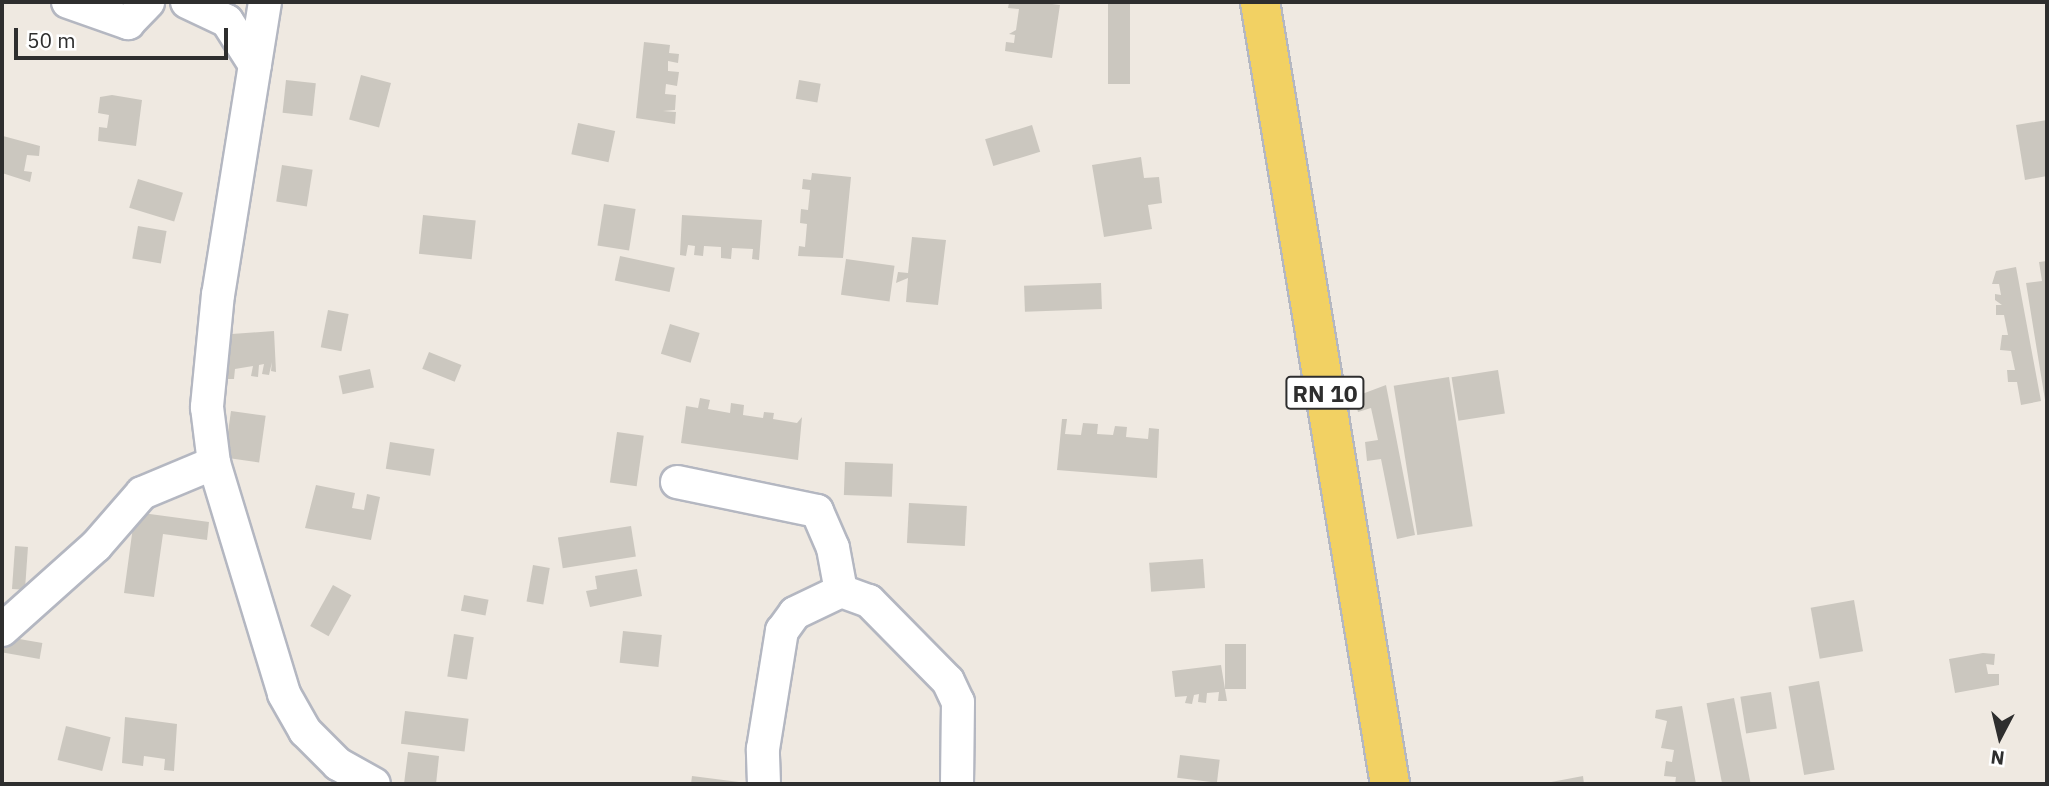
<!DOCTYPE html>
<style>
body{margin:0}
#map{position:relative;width:2049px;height:786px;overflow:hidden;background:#efe9e1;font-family:"IBM Plex Sans",sans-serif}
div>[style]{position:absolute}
.building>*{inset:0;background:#cbc7bf;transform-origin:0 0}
.roads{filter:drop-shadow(2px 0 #b4b7c1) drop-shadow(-2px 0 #b4b7c1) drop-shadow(0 2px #b4b7c1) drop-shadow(0 -2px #b4b7c1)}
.street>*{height:32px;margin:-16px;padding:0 16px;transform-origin:16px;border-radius:16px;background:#fff}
.primary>*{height:38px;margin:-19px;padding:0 19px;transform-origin:19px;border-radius:19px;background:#f2d163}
span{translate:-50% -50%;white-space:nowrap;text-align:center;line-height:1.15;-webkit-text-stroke:7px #fff;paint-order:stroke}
.shield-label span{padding:2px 5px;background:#fff;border:2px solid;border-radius:5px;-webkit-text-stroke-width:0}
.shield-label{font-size:23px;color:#2e2e2e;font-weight:700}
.frame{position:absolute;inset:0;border:4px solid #2e2e2e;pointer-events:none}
.north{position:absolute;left:1965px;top:702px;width:70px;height:70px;-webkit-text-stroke:5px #fff;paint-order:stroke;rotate:187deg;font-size:19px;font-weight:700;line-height:28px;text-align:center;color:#2e2e2e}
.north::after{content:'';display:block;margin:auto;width:24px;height:32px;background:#2e2e2e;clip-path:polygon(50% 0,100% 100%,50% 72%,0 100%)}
.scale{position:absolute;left:14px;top:28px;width:214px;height:32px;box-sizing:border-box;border:4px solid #2e2e2e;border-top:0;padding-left:9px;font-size:21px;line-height:24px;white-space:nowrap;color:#2e2e2e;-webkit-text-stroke:5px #fff;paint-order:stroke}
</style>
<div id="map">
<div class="building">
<div style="clip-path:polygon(1036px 2px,1060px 5px,1052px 58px,1005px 51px,1006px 42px,1014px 43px,1015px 35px,1009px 34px,1016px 30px,1019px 9px,1008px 8px,1009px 3px)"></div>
<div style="left:1108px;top:2px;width:22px;height:82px"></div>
<div style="clip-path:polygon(644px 42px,670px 45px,669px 53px,679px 54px,678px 63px,668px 61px,668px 71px,679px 72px,677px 86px,666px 84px,665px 94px,676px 95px,675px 110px,663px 111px,676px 112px,675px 124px,636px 118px)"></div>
<div style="left:361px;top:75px;width:31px;height:46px;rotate:15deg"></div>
<div style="left:286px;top:80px;width:30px;height:33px;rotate:6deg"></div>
<div style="left:799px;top:80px;width:22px;height:19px;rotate:10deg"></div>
<div style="clip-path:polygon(112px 95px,142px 100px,136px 146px,98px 141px,99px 127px,107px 128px,109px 115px,98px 113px,100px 97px)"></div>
<div style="clip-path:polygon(2047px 120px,2047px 176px,2025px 180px,2016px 125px)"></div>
<div style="left:578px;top:123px;width:38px;height:32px;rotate:12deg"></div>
<div style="left:1032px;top:125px;width:28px;height:49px;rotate:73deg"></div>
<div style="clip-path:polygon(3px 136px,40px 146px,39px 156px,27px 155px,24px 171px,32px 172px,30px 182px,2px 173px)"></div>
<div style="clip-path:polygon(1141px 157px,1144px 178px,1159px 177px,1162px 203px,1148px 205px,1152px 229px,1104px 237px,1092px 165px)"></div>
<div style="left:282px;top:165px;width:31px;height:37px;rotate:9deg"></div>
<div style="clip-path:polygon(812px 173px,851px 177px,843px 258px,798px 256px,799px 246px,805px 247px,807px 224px,800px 223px,801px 209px,808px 210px,810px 190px,802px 189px,803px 179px,811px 180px)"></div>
<div style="left:138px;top:179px;width:47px;height:30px;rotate:17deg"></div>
<div style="left:604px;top:204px;width:32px;height:42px;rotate:9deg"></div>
<div style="left:423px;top:215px;width:53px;height:39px;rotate:6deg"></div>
<div style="clip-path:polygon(682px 215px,762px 220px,759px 260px,752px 259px,753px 249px,732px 248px,731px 259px,721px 258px,721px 247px,704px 246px,703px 256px,694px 255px,695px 246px,688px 245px,686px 256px,680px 255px)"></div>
<div style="left:138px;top:226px;width:29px;height:33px;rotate:10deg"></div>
<div style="clip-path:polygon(912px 237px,946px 240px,938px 305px,906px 302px,908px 278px,896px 283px,898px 272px,908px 273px)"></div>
<div style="left:620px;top:256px;width:56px;height:25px;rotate:12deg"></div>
<div style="left:846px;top:259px;width:49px;height:36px;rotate:8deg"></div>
<div style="clip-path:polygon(2047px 261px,2047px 406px,2046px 406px,2026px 283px,2042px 281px,2039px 262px)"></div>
<div style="clip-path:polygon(2016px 267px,2041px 401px,2021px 405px,2017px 382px,2008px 382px,2007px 370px,2015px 370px,2011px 351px,2000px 350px,2002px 335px,2008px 335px,2004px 315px,1996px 315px,1996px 305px,2002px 305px,1995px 300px,1995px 294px,2001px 295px,1999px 284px,1992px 284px,1996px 271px)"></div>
<div style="left:1101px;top:283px;width:26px;height:77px;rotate:88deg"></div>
<div style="left:328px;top:310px;width:21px;height:38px;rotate:11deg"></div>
<div style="left:670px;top:324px;width:31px;height:31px;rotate:17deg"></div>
<div style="clip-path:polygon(274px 331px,276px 372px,271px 371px,272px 362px,269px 375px,262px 374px,264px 364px,259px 365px,258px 377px,251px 376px,253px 366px,235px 369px,234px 379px,226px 379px,218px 335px)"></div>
<div style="left:429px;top:352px;width:35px;height:18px;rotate:22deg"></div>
<div style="left:370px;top:369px;width:19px;height:32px;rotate:78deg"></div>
<div style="left:1498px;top:370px;width:44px;height:47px;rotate:81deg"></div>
<div style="left:1449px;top:377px;width:151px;height:56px;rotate:81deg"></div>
<div style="clip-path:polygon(1386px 385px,1415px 535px,1397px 539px,1381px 459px,1367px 461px,1365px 442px,1378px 440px,1371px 408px,1358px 412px,1354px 397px)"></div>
<div style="clip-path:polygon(700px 398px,710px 400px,708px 409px,730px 413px,731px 403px,744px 405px,743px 415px,763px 418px,764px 412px,774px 413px,773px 419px,797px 423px,802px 417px,798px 460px,681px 443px,686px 406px,698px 408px)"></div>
<div style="left:231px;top:411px;width:35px;height:47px;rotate:8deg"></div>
<div style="clip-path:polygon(1062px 419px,1067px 419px,1065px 434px,1081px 435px,1083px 423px,1098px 424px,1097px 434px,1113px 435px,1115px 426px,1127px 427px,1126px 437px,1148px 439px,1149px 428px,1159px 429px,1157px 478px,1057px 470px)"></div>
<div style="left:617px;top:432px;width:27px;height:51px;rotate:8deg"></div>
<div style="left:390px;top:442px;width:45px;height:27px;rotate:9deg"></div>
<div style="left:845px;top:462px;width:48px;height:33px;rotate:2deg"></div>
<div style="clip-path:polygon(316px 485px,355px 493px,352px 508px,364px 510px,367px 494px,380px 497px,371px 540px,305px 528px)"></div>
<div style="left:909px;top:503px;width:58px;height:40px;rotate:3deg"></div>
<div style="clip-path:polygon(135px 512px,209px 522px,207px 540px,163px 534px,154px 597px,124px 593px)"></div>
<div style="left:631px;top:526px;width:31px;height:74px;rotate:81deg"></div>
<div style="left:15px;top:546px;width:13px;height:43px;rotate:4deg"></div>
<div style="left:1203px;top:559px;width:29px;height:54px;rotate:86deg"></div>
<div style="left:533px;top:565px;width:17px;height:37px;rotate:10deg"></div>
<div style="clip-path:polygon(637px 569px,642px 596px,590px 607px,586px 591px,597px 589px,595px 576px)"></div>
<div style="left:333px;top:585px;width:21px;height:47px;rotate:29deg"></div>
<div style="left:464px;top:595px;width:25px;height:16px;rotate:11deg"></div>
<div style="left:1854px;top:600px;width:52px;height:44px;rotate:80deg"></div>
<div style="left:623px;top:631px;width:39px;height:32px;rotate:6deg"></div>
<div style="left:454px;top:634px;width:20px;height:43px;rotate:9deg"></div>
<div style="left:2px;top:636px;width:41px;height:16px;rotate:10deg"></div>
<div style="left:1225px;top:644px;width:21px;height:45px"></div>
<div style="clip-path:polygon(1983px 653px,1995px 654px,1994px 665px,1986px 664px,1988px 674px,1999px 674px,1999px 685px,1955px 693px,1949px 659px)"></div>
<div style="clip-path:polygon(1221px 665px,1227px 701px,1218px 701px,1219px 692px,1207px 693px,1206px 703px,1198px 702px,1199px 694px,1194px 695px,1192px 704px,1185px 703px,1187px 696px,1175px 697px,1172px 671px)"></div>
<div style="left:1819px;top:681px;width:90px;height:31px;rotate:80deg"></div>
<div style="left:1771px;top:692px;width:37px;height:31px;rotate:81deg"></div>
<div style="left:1734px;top:698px;width:87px;height:28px;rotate:79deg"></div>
<div style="clip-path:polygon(1682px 706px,1696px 784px,1675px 784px,1676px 777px,1664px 776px,1666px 761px,1672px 762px,1674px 750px,1661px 748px,1667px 721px,1655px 718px,1656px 710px)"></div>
<div style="left:405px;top:711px;width:64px;height:33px;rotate:7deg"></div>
<div style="clip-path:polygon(125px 717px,177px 724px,174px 771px,164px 770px,165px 759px,144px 756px,143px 766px,122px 763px)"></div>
<div style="left:66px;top:726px;width:46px;height:35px;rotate:14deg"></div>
<div style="clip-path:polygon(408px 752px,439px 756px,436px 784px,404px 784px)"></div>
<div style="left:1180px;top:755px;width:40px;height:23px;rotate:7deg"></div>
<div style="clip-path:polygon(692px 776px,739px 782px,739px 784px,691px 784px)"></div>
<div style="clip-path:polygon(1583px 776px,1584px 784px,1546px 784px,1546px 783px)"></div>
</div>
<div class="roads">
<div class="street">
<div style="left:68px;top:2px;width:64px;rotate:19.3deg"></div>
<div style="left:128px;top:23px;width:29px;rotate:-46deg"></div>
<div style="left:187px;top:2px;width:44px;rotate:25.4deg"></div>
<div style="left:227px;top:21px;width:52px;rotate:57.5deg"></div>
<div style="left:265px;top:2px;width:296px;rotate:99.1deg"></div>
<div style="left:218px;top:294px;width:114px;rotate:95.6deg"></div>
<div style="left:207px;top:407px;width:56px;rotate:82.9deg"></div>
<div style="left:214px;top:463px;width:241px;rotate:73.1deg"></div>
<div style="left:284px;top:694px;width:43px;rotate:60.4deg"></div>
<div style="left:305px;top:731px;width:47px;rotate:45deg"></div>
<div style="left:338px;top:764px;width:41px;rotate:29.1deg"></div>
<div style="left:677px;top:482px;width:143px;rotate:11.7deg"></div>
<div style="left:817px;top:511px;width:40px;rotate:66.6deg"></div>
<div style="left:833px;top:548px;width:44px;rotate:79.5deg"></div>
<div style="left:2px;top:630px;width:126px;rotate:-41.8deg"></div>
<div style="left:96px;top:546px;width:70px;rotate:-49deg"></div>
<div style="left:142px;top:493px;width:78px;rotate:-22.6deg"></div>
<div style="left:764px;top:784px;width:35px;rotate:-92deg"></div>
<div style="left:763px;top:749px;width:120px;rotate:-80.9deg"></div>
<div style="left:782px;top:631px;width:22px;rotate:-54deg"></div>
<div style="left:795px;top:613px;width:51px;rotate:-25.6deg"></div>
<div style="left:841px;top:591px;width:30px;rotate:20deg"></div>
<div style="left:869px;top:601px;width:112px;rotate:45.4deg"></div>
<div style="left:948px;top:681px;width:23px;rotate:65deg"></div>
<div style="left:958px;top:702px;width:82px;rotate:90.7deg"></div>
</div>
<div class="primary">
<div style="left:1260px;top:2px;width:793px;rotate:80.56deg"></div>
</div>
</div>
<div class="shield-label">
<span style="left:1325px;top:393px">RN 10</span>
</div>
<div class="frame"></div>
<div class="north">N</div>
<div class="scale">50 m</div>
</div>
